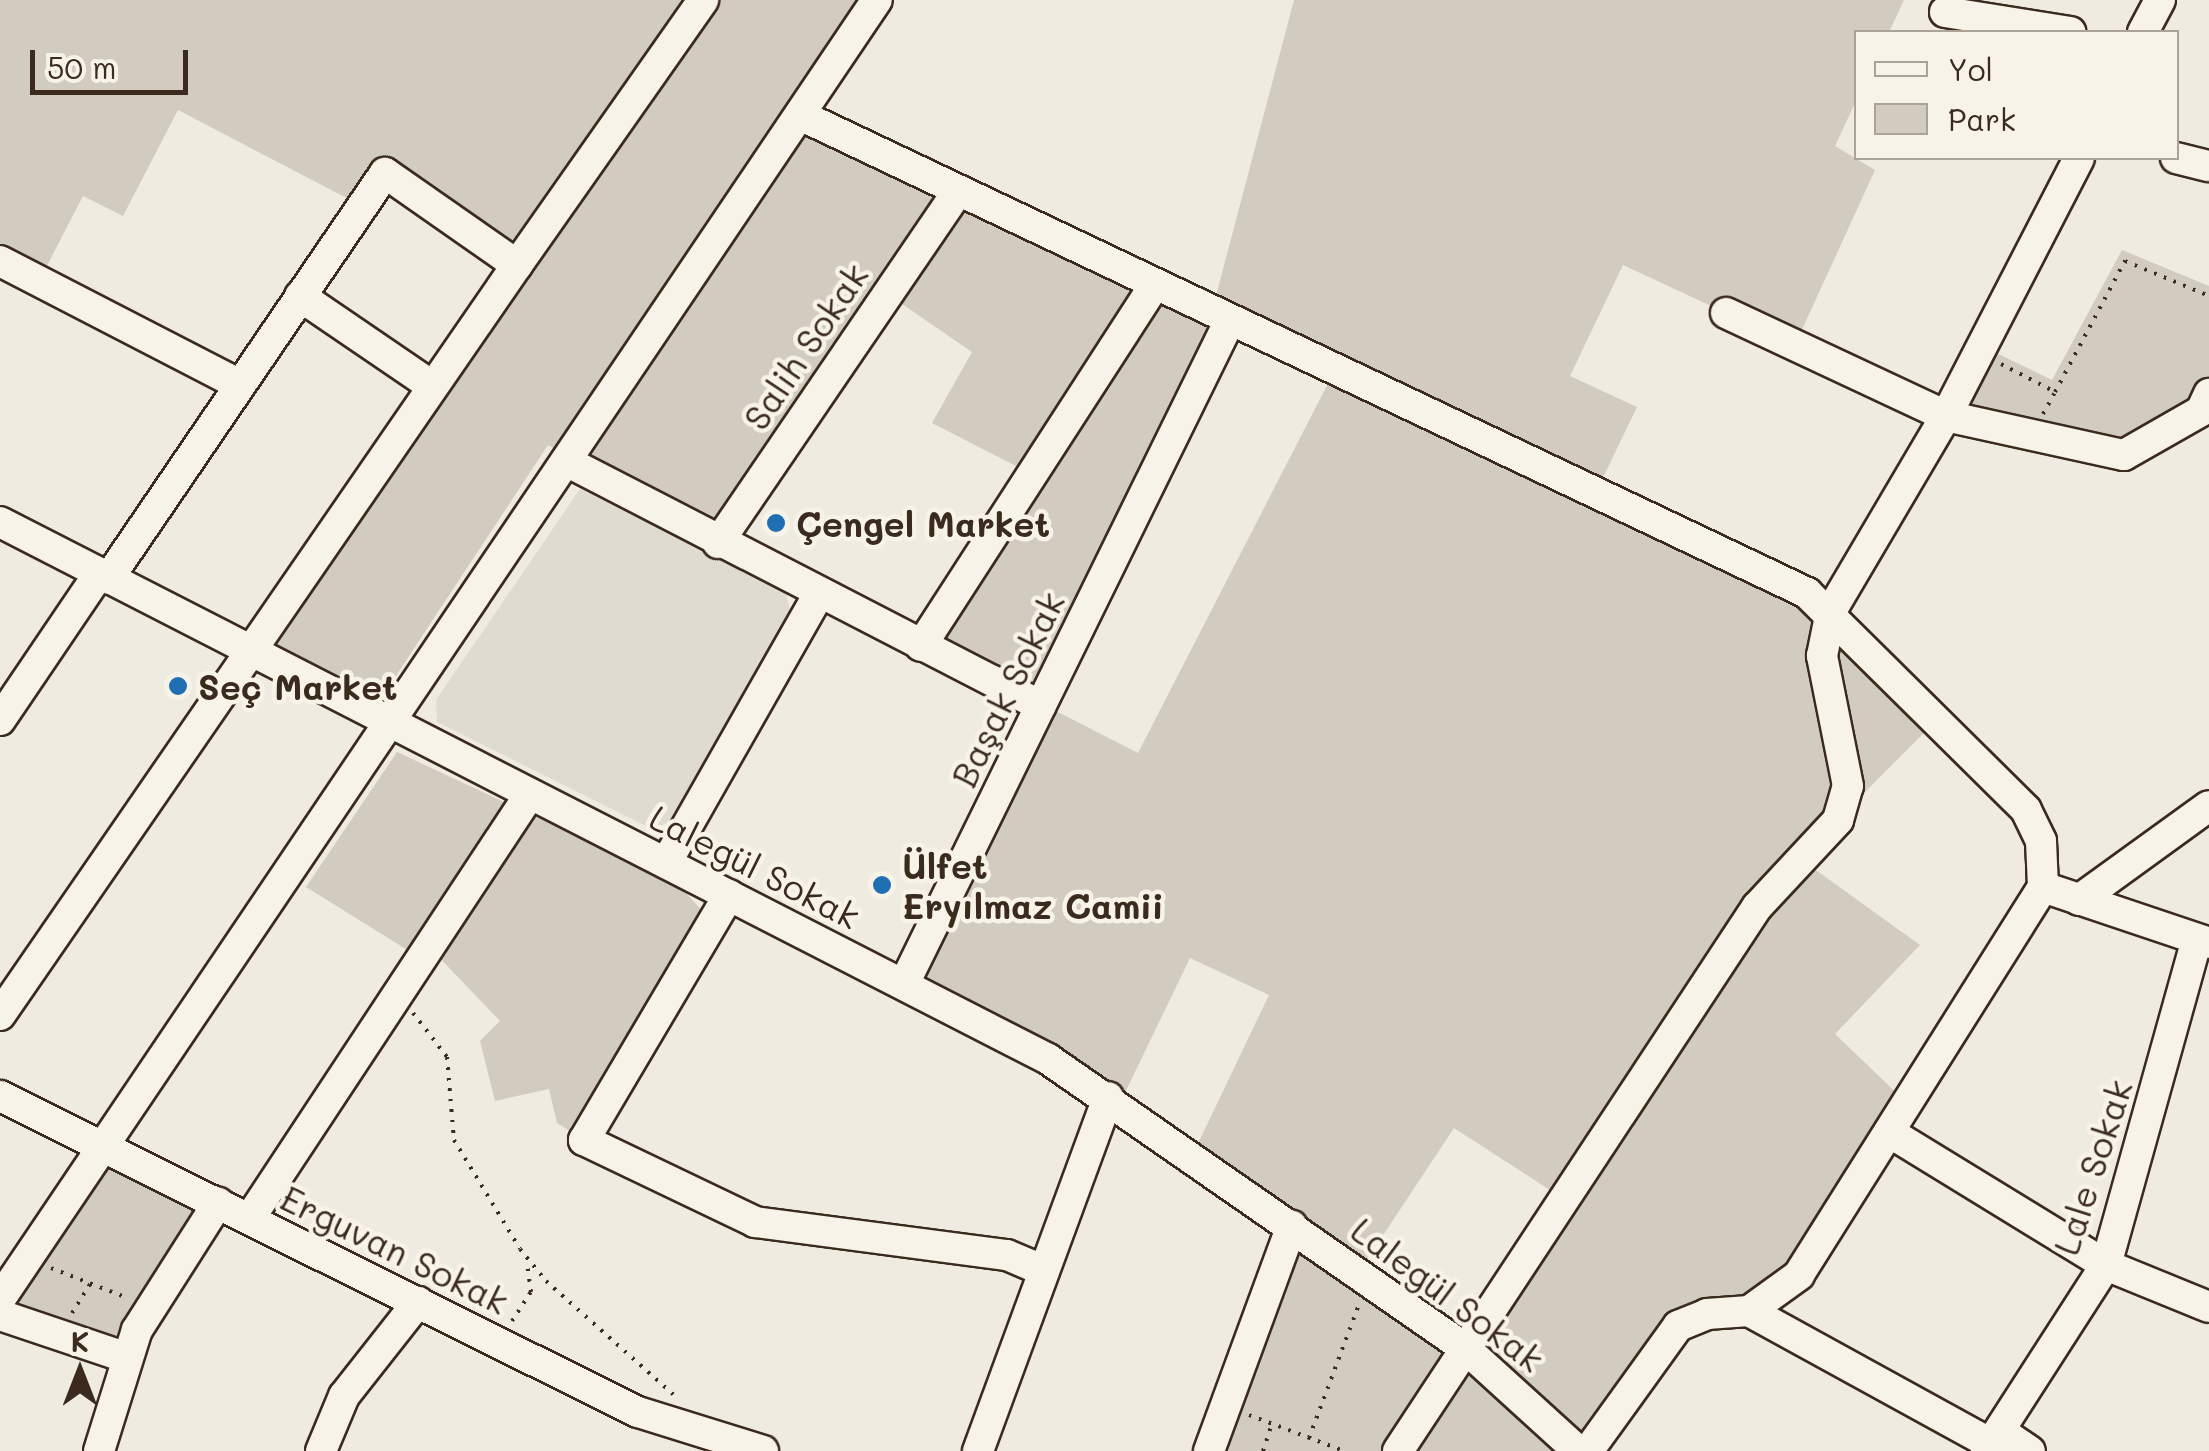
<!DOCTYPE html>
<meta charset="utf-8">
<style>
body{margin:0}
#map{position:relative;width:2209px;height:1451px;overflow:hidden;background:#efebe0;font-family:Mali,sans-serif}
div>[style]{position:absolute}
.built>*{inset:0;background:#e0dbd0}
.green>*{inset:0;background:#d1cbc0}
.path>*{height:4px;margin-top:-2px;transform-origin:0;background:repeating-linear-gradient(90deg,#3b2a1e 0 2.5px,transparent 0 10.5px)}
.roads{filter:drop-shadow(2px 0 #3b2a1e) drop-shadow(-2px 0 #3b2a1e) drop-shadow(0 2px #3b2a1e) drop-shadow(0 -2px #3b2a1e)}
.minor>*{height:30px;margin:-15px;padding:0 15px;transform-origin:15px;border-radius:15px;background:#f7f3e8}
.dots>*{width:28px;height:28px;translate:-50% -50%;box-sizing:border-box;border:5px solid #f7f3e8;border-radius:50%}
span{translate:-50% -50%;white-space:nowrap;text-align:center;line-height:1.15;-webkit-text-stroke:9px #f7f3e8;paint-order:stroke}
.street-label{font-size:35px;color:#3b2a1e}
.poi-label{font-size:35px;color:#3b2a1e;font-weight:700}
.left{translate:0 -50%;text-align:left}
.legend{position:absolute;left:1854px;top:30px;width:325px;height:130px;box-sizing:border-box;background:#f7f3e8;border:2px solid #aca397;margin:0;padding:12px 18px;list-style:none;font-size:30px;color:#3b2a1e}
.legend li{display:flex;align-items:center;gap:20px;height:50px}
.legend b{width:50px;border:2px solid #aca397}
.north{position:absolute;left:30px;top:1321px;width:100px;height:100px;-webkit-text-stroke:8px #f7f3e8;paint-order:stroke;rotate:0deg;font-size:28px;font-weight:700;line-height:40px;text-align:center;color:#3b2a1e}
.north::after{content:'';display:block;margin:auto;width:35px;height:45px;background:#3b2a1e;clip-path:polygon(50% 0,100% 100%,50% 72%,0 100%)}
.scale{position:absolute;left:30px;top:50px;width:158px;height:45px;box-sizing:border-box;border:5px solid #3b2a1e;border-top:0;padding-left:12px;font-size:30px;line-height:35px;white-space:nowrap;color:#3b2a1e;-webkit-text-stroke:8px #f7f3e8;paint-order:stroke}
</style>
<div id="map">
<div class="built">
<div style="clip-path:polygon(580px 489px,785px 591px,793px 620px,670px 823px,650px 828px,437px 722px,436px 700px)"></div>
</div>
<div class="green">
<div style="clip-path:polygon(evenodd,0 0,877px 0,800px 114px,1212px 311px,1294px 0,1904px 0,1889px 32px,1856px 32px,1856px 101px,1835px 146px,1875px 170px,1795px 345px,1623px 265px,1570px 376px,1637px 407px,1597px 490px,1741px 558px,1939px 718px,1799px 858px,1920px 945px,1835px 1034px,1907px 1103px,1799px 1275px,1707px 1314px,1588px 1451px,1209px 1451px,1291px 1226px,1192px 1156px,1269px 995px,1190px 958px,1119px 1105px,904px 984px,1040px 706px,718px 543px,548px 445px,380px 700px,247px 652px,517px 265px,385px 173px,362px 206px,178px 110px,123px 216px,83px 196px,39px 281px,0 261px,0 0,886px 293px,972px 352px,932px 423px,1022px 469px,922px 632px,724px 532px,886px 293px,0 0,1231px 321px,1335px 370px,1138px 753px,1050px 708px,1231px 321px,0 0,1454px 1128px,1564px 1199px,1466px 1348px,1358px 1273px,1454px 1128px)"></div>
<div style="clip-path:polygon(2122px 250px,2209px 286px,2209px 394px,2135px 454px,1946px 416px,1982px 346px,2052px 380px)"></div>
<div style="clip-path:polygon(397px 752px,676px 882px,706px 915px,584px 1140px,557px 1123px,549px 1089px,495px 1101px,480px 1041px,500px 1021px,433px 951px,425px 961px,306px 887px)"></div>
<div style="clip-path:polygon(103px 1147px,218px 1203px,125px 1357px,0 1299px)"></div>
</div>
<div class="path">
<div style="left:2001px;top:364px;width:61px;rotate:27.4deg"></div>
<div style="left:2055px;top:392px;width:149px;rotate:-61.9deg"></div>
<div style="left:2125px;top:261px;width:91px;rotate:22.6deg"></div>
<div style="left:2043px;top:414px;width:25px;rotate:-61deg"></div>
<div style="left:413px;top:1013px;width:56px;rotate:52.3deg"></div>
<div style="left:447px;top:1057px;width:83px;rotate:85.2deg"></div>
<div style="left:454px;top:1140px;width:127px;rotate:58.8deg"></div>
<div style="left:520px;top:1249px;width:41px;rotate:50.9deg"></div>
<div style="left:546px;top:1281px;width:171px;rotate:41.7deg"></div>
<div style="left:51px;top:1268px;width:79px;rotate:21.4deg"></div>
<div style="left:72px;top:1313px;width:36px;rotate:-58deg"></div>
<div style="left:512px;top:1321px;width:35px;rotate:-57deg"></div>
<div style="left:531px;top:1292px;width:30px;rotate:-98deg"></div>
<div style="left:1249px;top:1415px;width:102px;rotate:20.8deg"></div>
<div style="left:1309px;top:1438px;width:140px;rotate:-69.5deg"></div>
<div style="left:1263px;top:1451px;width:28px;rotate:-72deg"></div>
</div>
<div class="roads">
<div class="minor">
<div style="left:1945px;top:12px;width:127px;rotate:9.1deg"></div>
<div style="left:2143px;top:32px;width:36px;rotate:-62deg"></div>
<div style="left:800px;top:115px;width:1115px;rotate:25.39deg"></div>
<div style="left:1807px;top:593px;width:308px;rotate:44.7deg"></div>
<div style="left:2026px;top:810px;width:34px;rotate:64deg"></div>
<div style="left:2041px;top:841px;width:46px;rotate:87.5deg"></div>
<div style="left:2043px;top:887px;width:458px;rotate:122.2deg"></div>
<div style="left:1799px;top:1275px;width:62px;rotate:144.2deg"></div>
<div style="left:2176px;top:158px;width:34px;rotate:14deg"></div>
<div style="left:0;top:261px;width:270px;rotate:27.3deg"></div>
<div style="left:517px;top:265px;width:324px;rotate:-54.9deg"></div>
<div style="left:300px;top:296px;width:160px;rotate:34.3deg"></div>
<div style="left:1726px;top:313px;width:243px;rotate:25.1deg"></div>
<div style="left:1946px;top:416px;width:182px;rotate:12.4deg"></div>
<div style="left:2124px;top:455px;width:89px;rotate:-29.7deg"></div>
<div style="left:2201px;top:411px;width:19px;rotate:-65deg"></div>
<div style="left:566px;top:461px;width:534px;rotate:27.28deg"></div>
<div style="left:0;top:522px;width:1178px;rotate:27.13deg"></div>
<div style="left:1048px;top:1059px;width:509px;rotate:34.75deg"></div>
<div style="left:1466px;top:1349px;width:151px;rotate:42.3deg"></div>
<div style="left:718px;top:543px;width:425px;rotate:-55.7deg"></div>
<div style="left:921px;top:646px;width:429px;rotate:-57.1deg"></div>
<div style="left:0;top:720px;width:176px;rotate:-55.9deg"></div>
<div style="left:666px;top:863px;width:309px;rotate:-60.4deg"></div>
<div style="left:2043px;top:887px;width:175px;rotate:18.6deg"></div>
<div style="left:729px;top:895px;width:285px;rotate:120.6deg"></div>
<div style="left:584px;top:1140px;width:190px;rotate:25.6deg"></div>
<div style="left:755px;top:1222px;width:254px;rotate:7.5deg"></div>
<div style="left:1007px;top:1255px;width:38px;rotate:23deg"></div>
<div style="left:2079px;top:900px;width:160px;rotate:-35.9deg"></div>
<div style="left:904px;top:984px;width:740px;rotate:-63.85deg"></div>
<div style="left:0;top:1015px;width:911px;rotate:-55.42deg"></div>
<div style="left:517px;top:265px;width:161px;rotate:-145.1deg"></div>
<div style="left:385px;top:173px;width:491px;rotate:124.3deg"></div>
<div style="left:0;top:1096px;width:712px;rotate:26.35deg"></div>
<div style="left:638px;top:1412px;width:131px;rotate:17.3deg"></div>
<div style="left:1889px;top:1132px;width:255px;rotate:31.5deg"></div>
<div style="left:2106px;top:1265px;width:111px;rotate:22.2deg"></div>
<div style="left:250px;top:1218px;width:508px;rotate:-56.56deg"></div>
<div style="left:0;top:1299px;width:1567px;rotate:-55.98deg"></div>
<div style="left:0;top:1315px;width:132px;rotate:18.6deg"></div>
<div style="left:2000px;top:1431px;width:36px;rotate:34deg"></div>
<div style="left:99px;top:1451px;width:127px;rotate:-72.6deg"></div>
<div style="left:137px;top:1330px;width:151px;rotate:-57.5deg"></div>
<div style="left:321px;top:1451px;width:60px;rotate:-67.3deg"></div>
<div style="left:344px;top:1396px;width:120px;rotate:-51.8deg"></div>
<div style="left:978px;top:1451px;width:377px;rotate:-69.8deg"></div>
<div style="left:1209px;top:1451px;width:240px;rotate:-69.8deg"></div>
<div style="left:1398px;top:1451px;width:652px;rotate:-56.58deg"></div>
<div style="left:1757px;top:907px;width:119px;rotate:-47deg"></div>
<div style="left:1838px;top:820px;width:35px;rotate:-74deg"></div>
<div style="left:1848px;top:786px;width:133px;rotate:-101.3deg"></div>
<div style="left:1822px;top:656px;width:46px;rotate:-78.7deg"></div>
<div style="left:1831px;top:611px;width:226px;rotate:-59.5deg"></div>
<div style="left:1946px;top:416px;width:290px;rotate:-62.7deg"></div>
<div style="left:1588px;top:1451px;width:154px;rotate:-54.2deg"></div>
<div style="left:1678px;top:1326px;width:31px;rotate:-22deg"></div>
<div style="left:1707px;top:1314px;width:42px;rotate:-4.1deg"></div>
<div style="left:1749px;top:1311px;width:276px;rotate:28.8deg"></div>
<div style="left:1986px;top:1451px;width:221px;rotate:-57.2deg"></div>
<div style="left:2106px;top:1265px;width:337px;rotate:-74.4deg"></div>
</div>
</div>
<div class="dots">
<div style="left:776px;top:523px;background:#1f6fb2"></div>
<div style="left:178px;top:686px;background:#1f6fb2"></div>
<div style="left:882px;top:885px;background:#1f6fb2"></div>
</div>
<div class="street-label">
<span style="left:805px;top:346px;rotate:-56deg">Salih Sokak</span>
<span style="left:1007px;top:689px;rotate:-64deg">Başak Sokak</span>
<span style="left:755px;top:866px;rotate:27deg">Lalegül Sokak</span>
<span style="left:2092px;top:1167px;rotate:-72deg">Lale Sokak</span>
<span style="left:395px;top:1249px;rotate:26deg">Erguvan Sokak</span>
<span style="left:1448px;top:1294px;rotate:37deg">Lalegül Sokak</span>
</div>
<div class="poi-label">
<span class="left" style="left:796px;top:523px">Çengel Market</span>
<span class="left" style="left:198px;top:686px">Seç Market</span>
<span class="left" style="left:902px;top:885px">Ülfet<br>Eryılmaz Camii</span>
</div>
<ul class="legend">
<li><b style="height:12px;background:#f7f3e8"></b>Yol</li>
<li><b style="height:28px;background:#d1cbc0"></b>Park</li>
</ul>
<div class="north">K</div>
<div class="scale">50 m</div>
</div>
